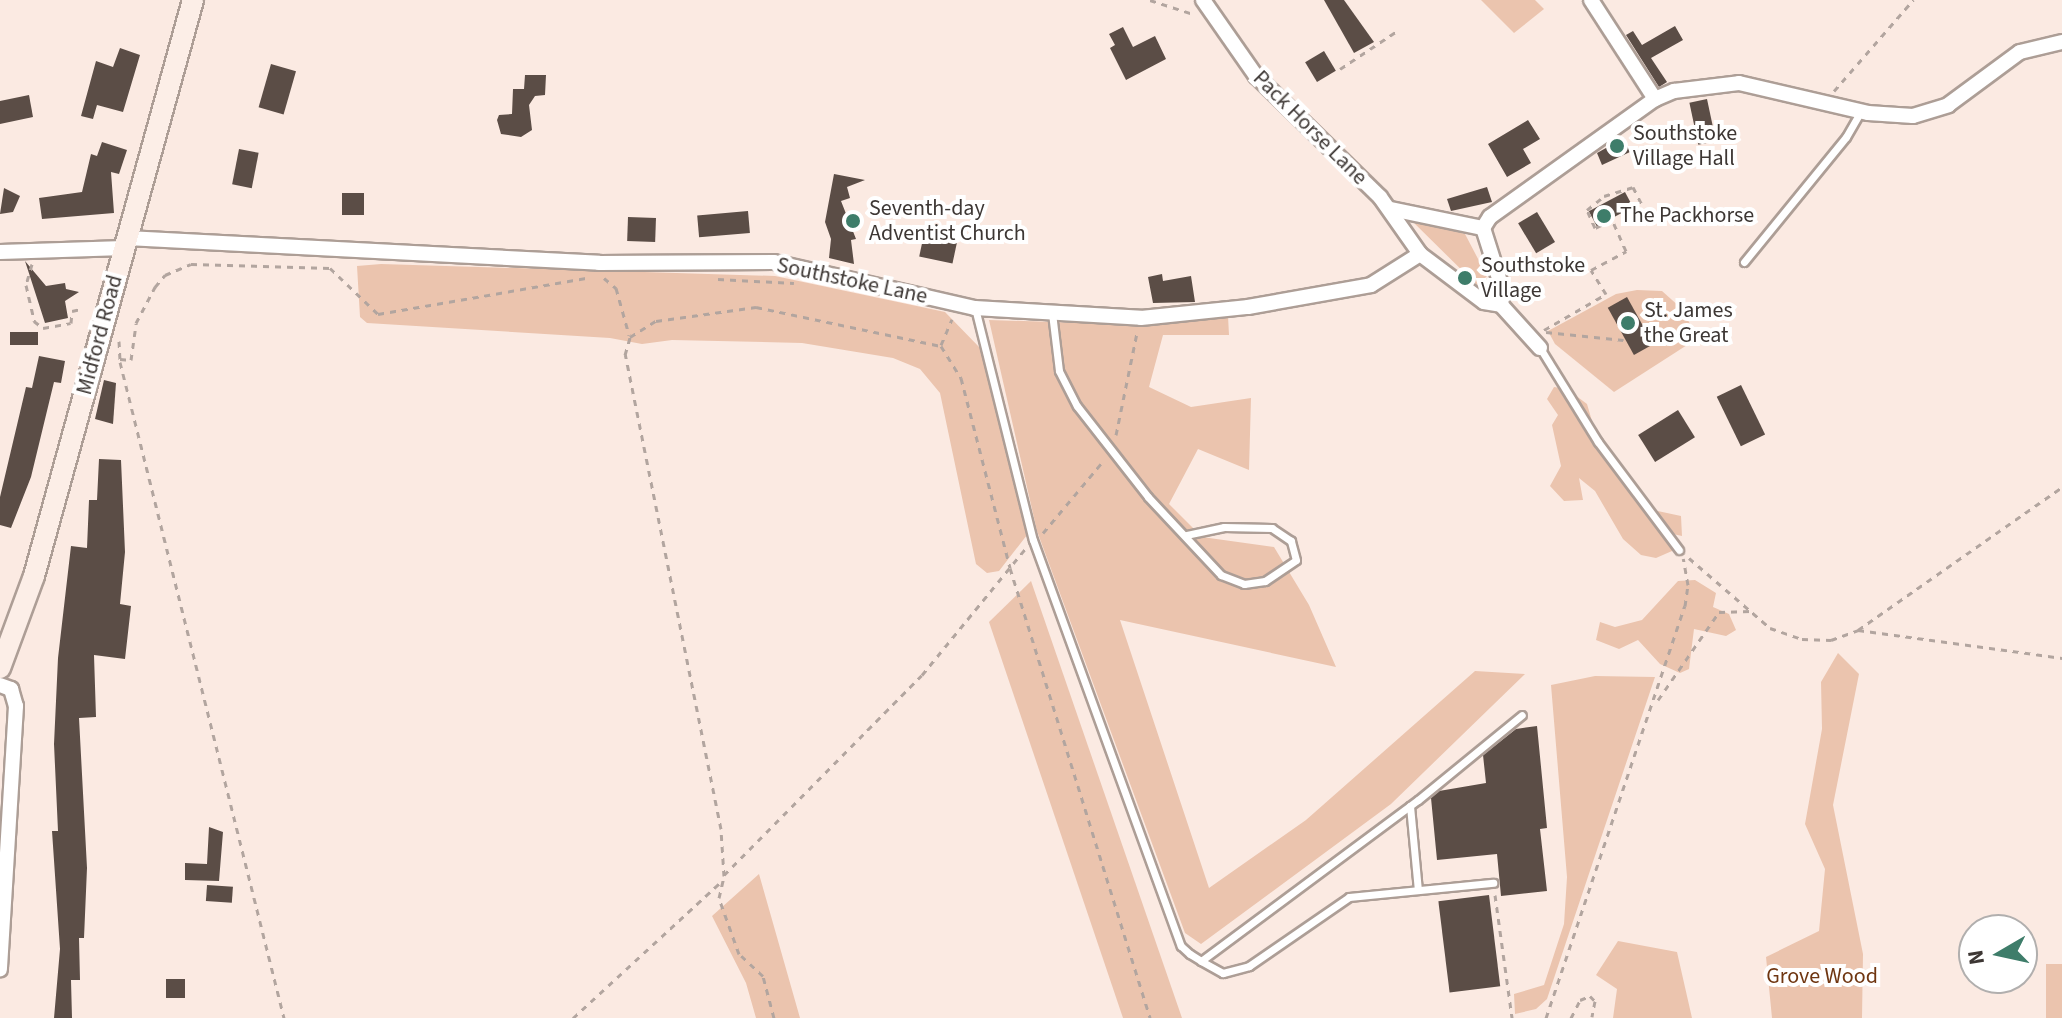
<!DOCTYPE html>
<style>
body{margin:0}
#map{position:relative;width:2062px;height:1018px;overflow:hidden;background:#fbeae2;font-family:"Source Sans 3",sans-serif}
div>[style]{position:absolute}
.green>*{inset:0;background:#ebc4ae;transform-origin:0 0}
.building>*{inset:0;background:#5b4d46;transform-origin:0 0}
.path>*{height:3px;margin-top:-1.5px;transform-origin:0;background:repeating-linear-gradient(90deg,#b2a59f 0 6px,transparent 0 12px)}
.roads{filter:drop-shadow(2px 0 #ad9e96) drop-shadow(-2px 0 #ad9e96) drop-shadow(0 2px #ad9e96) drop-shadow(0 -2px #ad9e96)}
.lane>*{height:7px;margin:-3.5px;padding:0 3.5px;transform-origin:3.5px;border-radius:3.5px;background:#fff}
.street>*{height:14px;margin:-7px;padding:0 7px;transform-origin:7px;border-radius:7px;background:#fff}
.secondary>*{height:20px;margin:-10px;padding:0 10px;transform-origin:10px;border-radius:10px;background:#fceee7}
.dots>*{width:22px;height:22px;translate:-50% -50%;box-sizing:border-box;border:4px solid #fff;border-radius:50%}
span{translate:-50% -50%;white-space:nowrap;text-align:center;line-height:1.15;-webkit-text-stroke:8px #fff;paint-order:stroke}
.street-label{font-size:22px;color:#3d3734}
.poi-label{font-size:22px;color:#3d3734}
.left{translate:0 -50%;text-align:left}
.park-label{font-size:22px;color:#6f3611}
.north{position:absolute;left:1958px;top:914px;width:80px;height:80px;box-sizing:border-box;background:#fff;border:2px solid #b1afae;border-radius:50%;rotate:261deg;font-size:22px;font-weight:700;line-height:32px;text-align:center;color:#3d3734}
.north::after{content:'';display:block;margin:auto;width:28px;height:36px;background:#3e7d6a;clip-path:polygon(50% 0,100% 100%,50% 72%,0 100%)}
</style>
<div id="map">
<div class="green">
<div style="clip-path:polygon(1481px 0,1535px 0,1544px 9px,1514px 33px)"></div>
<div style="clip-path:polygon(1409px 218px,1465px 234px,1487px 276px,1482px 281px,1487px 295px)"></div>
<div style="clip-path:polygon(381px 264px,775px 276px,945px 312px,981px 349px,1027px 535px,999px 571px,987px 573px,976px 564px,940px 393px,920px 369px,893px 358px,802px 343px,672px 340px,642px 344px,610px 338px,367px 323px,360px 317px,357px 266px)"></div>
<div style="clip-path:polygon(1637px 290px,1662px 291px,1681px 308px,1698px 338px,1614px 392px,1555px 344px,1548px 331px,1616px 294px)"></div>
<div style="clip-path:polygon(1228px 316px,1229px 335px,1163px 335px,1149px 387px,1191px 407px,1251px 398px,1249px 470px,1198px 449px,1169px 504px,1202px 537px,1274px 547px,1309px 605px,1336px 667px,1120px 620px,1209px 888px,1306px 820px,1475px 671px,1525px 674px,1391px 804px,1201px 944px,1185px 933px,1037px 531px,989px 320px,1147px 325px)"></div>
<div style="clip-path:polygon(1554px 387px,1567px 389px,1587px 404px,1594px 428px,1588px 436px,1616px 473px,1653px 510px,1681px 516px,1682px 536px,1673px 534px,1672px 551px,1656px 558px,1641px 555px,1623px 539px,1595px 491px,1579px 478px,1583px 500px,1564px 501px,1550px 486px,1561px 466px,1552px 425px,1558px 415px,1547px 399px)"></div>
<div style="clip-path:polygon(1695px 580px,1716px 593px,1713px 607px,1729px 614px,1736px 630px,1726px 636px,1694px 629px,1689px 669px,1680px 673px,1660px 664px,1638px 640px,1619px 649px,1596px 640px,1600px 622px,1615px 627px,1642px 620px,1678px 581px)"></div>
<div style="clip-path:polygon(1031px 581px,1182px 1018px,1123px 1018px,989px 622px)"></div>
<div style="clip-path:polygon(1838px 653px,1859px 674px,1833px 805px,1863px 954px,1862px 1018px,1772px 1018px,1766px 957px,1819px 931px,1825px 869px,1805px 824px,1822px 729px,1821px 682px)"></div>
<div style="clip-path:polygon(1595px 676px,1655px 677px,1547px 999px,1536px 1009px,1515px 1014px,1514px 994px,1544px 985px,1564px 924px,1567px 877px,1551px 685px)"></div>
<div style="clip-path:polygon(759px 874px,800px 1018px,756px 1018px,746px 983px,712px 916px)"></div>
<div style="clip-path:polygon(1618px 941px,1677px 952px,1692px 1018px,1613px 1018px,1617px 989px,1596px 975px)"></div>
<div style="left:2062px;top:964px;width:54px;height:16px;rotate:90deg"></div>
</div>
<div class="building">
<div style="clip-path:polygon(1324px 0,1344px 0,1374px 42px,1354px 53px)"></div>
<div style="clip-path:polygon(1675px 26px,1683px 40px,1651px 58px,1667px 82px,1659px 87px,1626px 35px,1633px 31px,1642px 45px)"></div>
<div style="clip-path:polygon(1123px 27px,1133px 47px,1155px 36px,1166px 59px,1126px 80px,1110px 48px,1115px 45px,1109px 34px)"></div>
<div style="clip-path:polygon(120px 48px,140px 55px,123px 112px,97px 105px,93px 119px,81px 116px,96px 61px,113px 67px)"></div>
<div style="left:1324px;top:51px;width:23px;height:22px;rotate:59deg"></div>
<div style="left:271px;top:64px;width:26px;height:45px;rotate:16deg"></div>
<div style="clip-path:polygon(525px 75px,546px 75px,545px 95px,535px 96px,529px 105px,532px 130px,521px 137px,501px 134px,497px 120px,499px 115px,512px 114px,513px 89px,524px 89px)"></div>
<div style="clip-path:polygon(29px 95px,33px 117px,0 124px,0 101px)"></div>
<div style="left:1707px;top:99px;width:43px;height:18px;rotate:78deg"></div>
<div style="clip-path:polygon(1528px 120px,1540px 139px,1523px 149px,1531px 163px,1507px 177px,1488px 144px)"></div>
<div style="clip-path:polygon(1624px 138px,1630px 152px,1602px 165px,1597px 153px)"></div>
<div style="clip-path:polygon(102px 142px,127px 150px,119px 174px,111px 172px,114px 213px,42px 219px,39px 198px,82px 192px,91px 154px,97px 156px)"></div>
<div style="left:239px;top:149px;width:20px;height:36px;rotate:11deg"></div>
<div style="clip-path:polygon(834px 174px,865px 180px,847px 187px,850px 198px,841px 201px,856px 239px,851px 240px,854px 264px,829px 258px,831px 239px,825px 222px)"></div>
<div style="clip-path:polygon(1487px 187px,1492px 202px,1451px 211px,1447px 199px)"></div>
<div style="clip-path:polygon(4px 188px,20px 196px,13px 212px,0 214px)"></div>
<div style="left:1625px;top:192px;width:17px;height:41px;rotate:62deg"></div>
<div style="left:342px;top:193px;width:22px;height:22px"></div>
<div style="left:748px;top:211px;width:22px;height:51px;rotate:85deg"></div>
<div style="left:1537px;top:212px;width:35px;height:22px;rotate:59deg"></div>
<div style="left:628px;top:217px;width:28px;height:24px;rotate:2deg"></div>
<div style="left:924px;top:234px;width:34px;height:23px;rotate:12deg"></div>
<div style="clip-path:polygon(25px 261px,46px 286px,65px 283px,66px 289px,79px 292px,65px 301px,68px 318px,45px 323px)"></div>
<div style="clip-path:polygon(1162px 274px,1163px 281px,1191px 276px,1195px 302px,1153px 303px,1148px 277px)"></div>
<div style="left:1627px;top:297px;width:54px;height:22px;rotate:61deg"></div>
<div style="left:38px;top:332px;width:13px;height:28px;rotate:90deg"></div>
<div style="clip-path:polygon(39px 356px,65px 361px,61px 383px,54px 382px,31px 477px,11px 528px,0 525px,0 497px,26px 387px,32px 388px)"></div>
<div style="clip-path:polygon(104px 380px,116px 383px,113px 424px,95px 419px)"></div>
<div style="left:1741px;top:385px;width:55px;height:27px;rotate:64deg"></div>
<div style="left:1678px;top:410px;width:32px;height:47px;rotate:58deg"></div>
<div style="clip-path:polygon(99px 459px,121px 460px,125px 552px,120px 604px,131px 606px,125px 659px,94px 655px,96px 717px,79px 718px,87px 868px,84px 938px,79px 938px,80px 980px,71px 980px,72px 1018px,54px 1018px,60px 949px,52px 831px,58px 831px,54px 744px,58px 658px,71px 546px,87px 548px,89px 500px,97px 500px)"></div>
<div style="clip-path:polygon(1537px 726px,1547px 828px,1540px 829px,1547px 891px,1501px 896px,1497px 854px,1437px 860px,1431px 798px,1439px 791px,1486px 783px,1483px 755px,1516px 729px)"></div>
<div style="clip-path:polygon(209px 827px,223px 832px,219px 881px,185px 880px,185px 863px,207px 864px)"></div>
<div style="left:207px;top:885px;width:26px;height:16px;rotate:4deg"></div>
<div style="left:1489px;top:895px;width:92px;height:51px;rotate:83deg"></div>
<div style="left:166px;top:979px;width:19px;height:19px"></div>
</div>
<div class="path">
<div style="left:1150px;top:0;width:45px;rotate:18deg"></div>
<div style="left:1340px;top:69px;width:69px;rotate:-33.7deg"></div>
<div style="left:1834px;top:91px;width:121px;rotate:-49deg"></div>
<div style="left:32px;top:264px;width:22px;rotate:106deg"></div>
<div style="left:26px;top:285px;width:37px;rotate:77deg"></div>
<div style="left:34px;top:321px;width:11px;rotate:38deg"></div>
<div style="left:43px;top:328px;width:28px;rotate:-10deg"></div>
<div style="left:71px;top:323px;width:12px;rotate:-85deg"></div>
<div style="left:72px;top:311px;width:9px;rotate:-13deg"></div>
<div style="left:604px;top:278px;width:16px;rotate:40deg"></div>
<div style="left:616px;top:288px;width:49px;rotate:74.5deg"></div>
<div style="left:718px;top:279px;width:76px;rotate:3deg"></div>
<div style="left:1544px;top:330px;width:72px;rotate:-30.1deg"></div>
<div style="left:1606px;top:294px;width:28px;rotate:-122deg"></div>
<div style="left:1591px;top:270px;width:40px;rotate:-28deg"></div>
<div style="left:1626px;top:251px;width:34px;rotate:-114deg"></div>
<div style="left:1612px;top:220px;width:19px;rotate:155deg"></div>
<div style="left:1595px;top:228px;width:20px;rotate:-114deg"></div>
<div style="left:1587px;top:210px;width:22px;rotate:-39deg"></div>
<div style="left:1604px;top:196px;width:30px;rotate:-17deg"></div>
<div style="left:1633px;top:187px;width:20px;rotate:63deg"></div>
<div style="left:1546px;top:332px;width:78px;rotate:5.9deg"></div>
<div style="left:119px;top:341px;width:21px;rotate:87deg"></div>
<div style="left:120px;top:362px;width:676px;rotate:75.96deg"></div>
<div style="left:941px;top:345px;width:28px;rotate:-67deg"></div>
<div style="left:120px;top:359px;width:11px;rotate:5deg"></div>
<div style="left:131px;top:360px;width:37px;rotate:-82deg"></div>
<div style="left:136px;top:323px;width:41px;rotate:-62.2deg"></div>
<div style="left:155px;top:287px;width:16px;rotate:-50deg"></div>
<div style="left:165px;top:275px;width:28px;rotate:-23deg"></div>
<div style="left:191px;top:264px;width:139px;rotate:1.6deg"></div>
<div style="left:330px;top:268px;width:66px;rotate:43.8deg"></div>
<div style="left:378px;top:314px;width:211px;rotate:-9.8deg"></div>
<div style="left:1116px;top:435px;width:104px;rotate:-78.4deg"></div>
<div style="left:1043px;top:533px;width:95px;rotate:-50.1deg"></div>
<div style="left:1689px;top:558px;width:107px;rotate:40.8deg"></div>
<div style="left:1770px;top:628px;width:34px;rotate:19deg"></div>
<div style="left:1802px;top:639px;width:29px;rotate:2deg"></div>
<div style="left:1831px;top:640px;width:29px;rotate:-20deg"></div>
<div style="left:1858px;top:630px;width:249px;rotate:-35deg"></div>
<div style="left:1858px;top:630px;width:206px;rotate:7.8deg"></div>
<div style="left:1658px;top:700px;width:107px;rotate:-55.3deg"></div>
<div style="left:1719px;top:612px;width:32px;rotate:-2deg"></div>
<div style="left:724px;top:875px;width:281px;rotate:-45.3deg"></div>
<div style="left:922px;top:675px;width:163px;rotate:-50.7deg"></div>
<div style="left:1495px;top:895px;width:124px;rotate:82.1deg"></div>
<div style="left:573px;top:1018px;width:201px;rotate:-42.6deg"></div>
<div style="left:774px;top:1018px;width:43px;rotate:-104.7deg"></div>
<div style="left:763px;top:976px;width:33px;rotate:-137deg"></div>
<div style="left:739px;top:954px;width:59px;rotate:-109.7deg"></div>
<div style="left:719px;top:898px;width:23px;rotate:-77deg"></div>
<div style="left:724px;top:876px;width:47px;rotate:-93.7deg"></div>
<div style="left:721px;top:829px;width:484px;rotate:-101.4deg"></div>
<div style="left:625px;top:355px;width:19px;rotate:-74deg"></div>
<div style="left:630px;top:337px;width:31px;rotate:-32deg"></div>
<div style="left:656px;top:321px;width:101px;rotate:-8deg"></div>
<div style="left:756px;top:307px;width:189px;rotate:11.9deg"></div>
<div style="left:941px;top:346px;width:38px;rotate:58deg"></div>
<div style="left:961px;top:378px;width:196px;rotate:75.5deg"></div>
<div style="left:1010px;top:568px;width:471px;rotate:72.7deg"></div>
<div style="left:1546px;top:1018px;width:435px;rotate:-71.4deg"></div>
<div style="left:1685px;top:606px;width:21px;rotate:-82deg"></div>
<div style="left:1688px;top:585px;width:27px;rotate:-100deg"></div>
<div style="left:1571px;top:1018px;width:20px;rotate:-63deg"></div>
<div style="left:1580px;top:1000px;width:11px;rotate:-22deg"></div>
<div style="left:1590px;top:996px;width:7px;rotate:45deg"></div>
<div style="left:1595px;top:1001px;width:16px;rotate:101deg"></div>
</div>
<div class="roads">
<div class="lane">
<div style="left:1744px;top:262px;width:161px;rotate:-50.8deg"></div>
<div style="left:1846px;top:137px;width:30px;rotate:-60deg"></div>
<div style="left:975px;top:308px;width:239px;rotate:76deg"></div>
<div style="left:1033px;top:540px;width:432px;rotate:70deg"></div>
<div style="left:1181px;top:946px;width:12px;rotate:42deg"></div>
<div style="left:1190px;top:954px;width:13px;rotate:32deg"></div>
<div style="left:1201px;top:961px;width:270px;rotate:-36.6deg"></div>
<div style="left:1418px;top:800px;width:134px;rotate:-39.3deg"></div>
<div style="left:1052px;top:313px;width:58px;rotate:83.1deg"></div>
<div style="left:1059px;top:371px;width:39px;rotate:63deg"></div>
<div style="left:1077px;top:406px;width:115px;rotate:52deg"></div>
<div style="left:1148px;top:497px;width:107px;rotate:46.9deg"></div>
<div style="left:1221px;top:575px;width:25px;rotate:21deg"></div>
<div style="left:1244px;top:584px;width:21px;rotate:-8deg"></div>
<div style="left:1265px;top:581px;width:37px;rotate:-34deg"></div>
<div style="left:1296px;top:560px;width:20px;rotate:-105deg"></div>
<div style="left:1291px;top:541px;width:23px;rotate:-146deg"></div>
<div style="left:1272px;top:528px;width:48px;rotate:-178.8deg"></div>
<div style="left:1224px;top:527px;width:38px;rotate:168deg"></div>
<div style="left:1540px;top:348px;width:110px;rotate:58.3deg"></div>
<div style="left:1598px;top:442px;width:135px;rotate:53.1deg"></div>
<div style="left:1410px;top:806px;width:84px;rotate:84.6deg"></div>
<div style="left:1201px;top:961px;width:25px;rotate:29deg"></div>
<div style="left:1223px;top:973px;width:27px;rotate:-15deg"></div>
<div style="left:1249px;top:966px;width:121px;rotate:-34.6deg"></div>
<div style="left:1349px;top:897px;width:145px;rotate:-5.6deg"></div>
</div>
<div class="street">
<div style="left:1203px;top:0;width:93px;rotate:55.1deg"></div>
<div style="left:1256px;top:76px;width:173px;rotate:44.3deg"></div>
<div style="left:1380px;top:197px;width:70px;rotate:54.9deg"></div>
<div style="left:1420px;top:254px;width:80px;rotate:36.9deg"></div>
<div style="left:1484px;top:302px;width:17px;rotate:10deg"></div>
<div style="left:1501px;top:305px;width:58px;rotate:47.8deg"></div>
<div style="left:1591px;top:0;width:118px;rotate:57.1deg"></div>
<div style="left:1391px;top:209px;width:94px;rotate:11.7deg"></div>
<div style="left:127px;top:238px;width:473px;rotate:3deg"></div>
<div style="left:599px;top:263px;width:175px;rotate:-0.3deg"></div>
<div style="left:774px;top:262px;width:206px;rotate:12.9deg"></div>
<div style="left:975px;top:308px;width:166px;rotate:3.4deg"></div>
<div style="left:1141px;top:318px;width:108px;rotate:-5.9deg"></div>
<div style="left:1248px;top:307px;width:125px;rotate:-10.1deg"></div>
<div style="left:1371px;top:285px;width:58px;rotate:-32.3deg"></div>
<div style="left:0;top:252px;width:124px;rotate:-1.8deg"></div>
<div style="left:1501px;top:305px;width:14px;rotate:-82deg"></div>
<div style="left:1503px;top:291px;width:66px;rotate:-107.6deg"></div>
<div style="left:1483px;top:228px;width:13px;rotate:-58deg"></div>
<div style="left:1490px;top:217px;width:203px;rotate:-35.6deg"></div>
<div style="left:1655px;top:99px;width:21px;rotate:-23deg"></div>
<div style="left:1674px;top:91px;width:65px;rotate:-7deg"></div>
<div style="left:1739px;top:83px;width:132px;rotate:13.1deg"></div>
<div style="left:1868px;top:113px;width:45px;rotate:3.8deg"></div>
<div style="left:1913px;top:116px;width:37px;rotate:-17deg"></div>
<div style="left:1948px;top:105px;width:89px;rotate:-36.4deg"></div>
<div style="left:2020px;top:52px;width:43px;rotate:-13.4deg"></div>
<div style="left:0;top:685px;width:12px;rotate:20deg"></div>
<div style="left:11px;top:689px;width:18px;rotate:74deg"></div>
<div style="left:16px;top:706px;width:264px;rotate:93.5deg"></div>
</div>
<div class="secondary">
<div style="left:0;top:668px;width:98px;rotate:-69.7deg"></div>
<div style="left:34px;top:576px;width:598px;rotate:-74.57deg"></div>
</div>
</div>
<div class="dots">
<div style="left:1617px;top:146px;background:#3e7d6a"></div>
<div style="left:1604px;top:216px;background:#3e7d6a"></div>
<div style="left:853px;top:221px;background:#3e7d6a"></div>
<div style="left:1465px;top:278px;background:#3e7d6a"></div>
<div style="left:1628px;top:323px;background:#3e7d6a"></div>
</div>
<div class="street-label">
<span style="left:1310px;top:128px;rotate:45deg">Pack Horse Lane</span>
<span style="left:852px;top:281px;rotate:12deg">Southstoke Lane</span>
<span style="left:100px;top:335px;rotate:-75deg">Midford Road</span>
</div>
<div class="poi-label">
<span class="left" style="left:1633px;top:146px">Southstoke<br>Village Hall</span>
<span class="left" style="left:869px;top:221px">Seventh-day<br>Adventist Church</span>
<span class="left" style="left:1620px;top:216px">The Packhorse</span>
<span class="left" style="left:1481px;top:278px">Southstoke<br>Village</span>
<span class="left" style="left:1644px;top:323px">St. James<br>the Great</span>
</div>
<div class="park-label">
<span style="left:1822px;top:977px">Grove Wood</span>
</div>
<div class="north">N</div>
</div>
